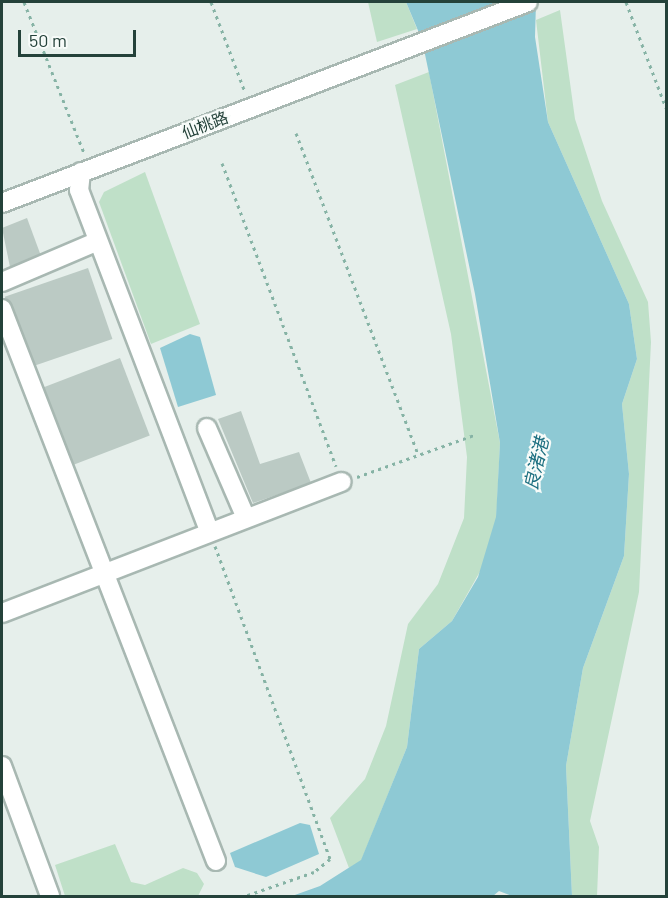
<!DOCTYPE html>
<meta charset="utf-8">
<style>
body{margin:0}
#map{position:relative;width:668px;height:898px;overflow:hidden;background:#e6efeb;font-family:Barlow,"Noto Sans SC",sans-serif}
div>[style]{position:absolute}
.green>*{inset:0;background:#bfe0c8}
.water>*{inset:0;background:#8ec9d4}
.building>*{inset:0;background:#bbcac4;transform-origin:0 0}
.path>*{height:3px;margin-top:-1.5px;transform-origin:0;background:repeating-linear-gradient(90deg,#86b3a5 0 3px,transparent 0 7.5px)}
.roads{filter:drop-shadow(2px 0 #a8b8b2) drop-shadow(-2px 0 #a8b8b2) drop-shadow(0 2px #a8b8b2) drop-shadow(0 -2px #a8b8b2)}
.minor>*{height:18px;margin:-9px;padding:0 9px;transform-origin:9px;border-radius:9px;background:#fff}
span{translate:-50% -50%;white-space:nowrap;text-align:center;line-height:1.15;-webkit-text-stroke:4.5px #f7fbf9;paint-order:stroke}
.street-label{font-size:16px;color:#24423a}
.water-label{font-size:18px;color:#1c6f80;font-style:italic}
.frame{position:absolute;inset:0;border:3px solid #24423a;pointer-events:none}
.scale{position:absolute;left:18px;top:30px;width:118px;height:27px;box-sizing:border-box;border:3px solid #24423a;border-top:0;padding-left:8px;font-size:18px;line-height:21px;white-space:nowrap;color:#24423a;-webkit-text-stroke:4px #f7fbf9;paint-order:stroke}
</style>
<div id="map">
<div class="green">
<div style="clip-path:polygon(368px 2px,406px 2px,417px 29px,377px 42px)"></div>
<div style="clip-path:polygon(560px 10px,575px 119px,602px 201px,648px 302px,651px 342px,639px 592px,590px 821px,599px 847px,597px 896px,572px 896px,566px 766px,583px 668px,624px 556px,629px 474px,622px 404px,637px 359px,629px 304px,548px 122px,536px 20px)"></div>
<div style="clip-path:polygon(429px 72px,500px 443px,495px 545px,452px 621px,419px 649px,407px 747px,361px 861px,349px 868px,330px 818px,365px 779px,386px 726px,408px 624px,438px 584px,464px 518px,467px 457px,451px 334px,395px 85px)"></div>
<div style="clip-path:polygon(145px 172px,200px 324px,151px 344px,99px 202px,104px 192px)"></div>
<div style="clip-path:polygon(115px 844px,131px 882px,145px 885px,183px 868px,197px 873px,204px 884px,198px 896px,65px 896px,55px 865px)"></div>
</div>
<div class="water">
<div style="clip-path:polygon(406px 2px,536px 2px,535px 37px,548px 122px,629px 304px,637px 359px,622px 404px,629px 474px,624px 556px,583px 668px,566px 766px,572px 896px,512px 896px,499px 891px,493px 896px,292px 896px,320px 886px,361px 860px,407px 747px,419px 649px,452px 621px,478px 577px,496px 517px,500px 443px,475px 294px,422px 40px)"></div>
<div style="clip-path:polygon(190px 334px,200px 337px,216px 395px,178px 407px,160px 348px)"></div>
<div style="clip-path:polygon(300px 823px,310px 825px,319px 854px,266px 877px,235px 867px,230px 853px)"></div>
</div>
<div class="building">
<div style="clip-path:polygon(27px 218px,41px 256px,10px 267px,2px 228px)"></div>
<div style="left:88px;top:268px;width:75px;height:88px;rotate:71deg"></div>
<div style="left:120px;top:358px;width:83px;height:83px;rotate:69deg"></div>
<div style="clip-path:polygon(241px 411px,260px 464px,299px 452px,311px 483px,253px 503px,218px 419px)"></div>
</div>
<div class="path">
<div style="left:24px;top:2px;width:162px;rotate:68.3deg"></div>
<div style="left:211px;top:2px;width:96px;rotate:69.3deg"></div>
<div style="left:626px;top:2px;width:113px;rotate:69.3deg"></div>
<div style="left:296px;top:133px;width:344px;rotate:69.2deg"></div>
<div style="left:222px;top:163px;width:324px;rotate:69.4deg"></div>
<div style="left:357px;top:477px;width:124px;rotate:-19.7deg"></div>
<div style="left:215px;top:546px;width:333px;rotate:69.8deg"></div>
<div style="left:330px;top:859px;width:21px;rotate:141deg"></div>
<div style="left:314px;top:872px;width:73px;rotate:160.8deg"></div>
</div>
<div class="roads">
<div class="minor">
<div style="left:81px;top:172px;width:18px;rotate:96deg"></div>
<div style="left:79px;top:190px;width:365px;rotate:69.1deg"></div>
<div style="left:2px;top:203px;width:563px;rotate:-20.91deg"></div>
<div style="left:2px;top:282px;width:104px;rotate:-23.1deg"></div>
<div style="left:2px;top:309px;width:592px;rotate:68.81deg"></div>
<div style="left:207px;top:428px;width:98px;rotate:66.6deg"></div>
<div style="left:2px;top:613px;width:364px;rotate:-21.1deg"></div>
<div style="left:2px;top:766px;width:139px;rotate:69.7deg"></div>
</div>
</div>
<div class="street-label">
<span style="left:205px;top:125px;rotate:-21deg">仙桃路</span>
</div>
<div class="water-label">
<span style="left:536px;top:464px;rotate:-77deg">良渚港</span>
</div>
<div class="frame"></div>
<div class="scale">50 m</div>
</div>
